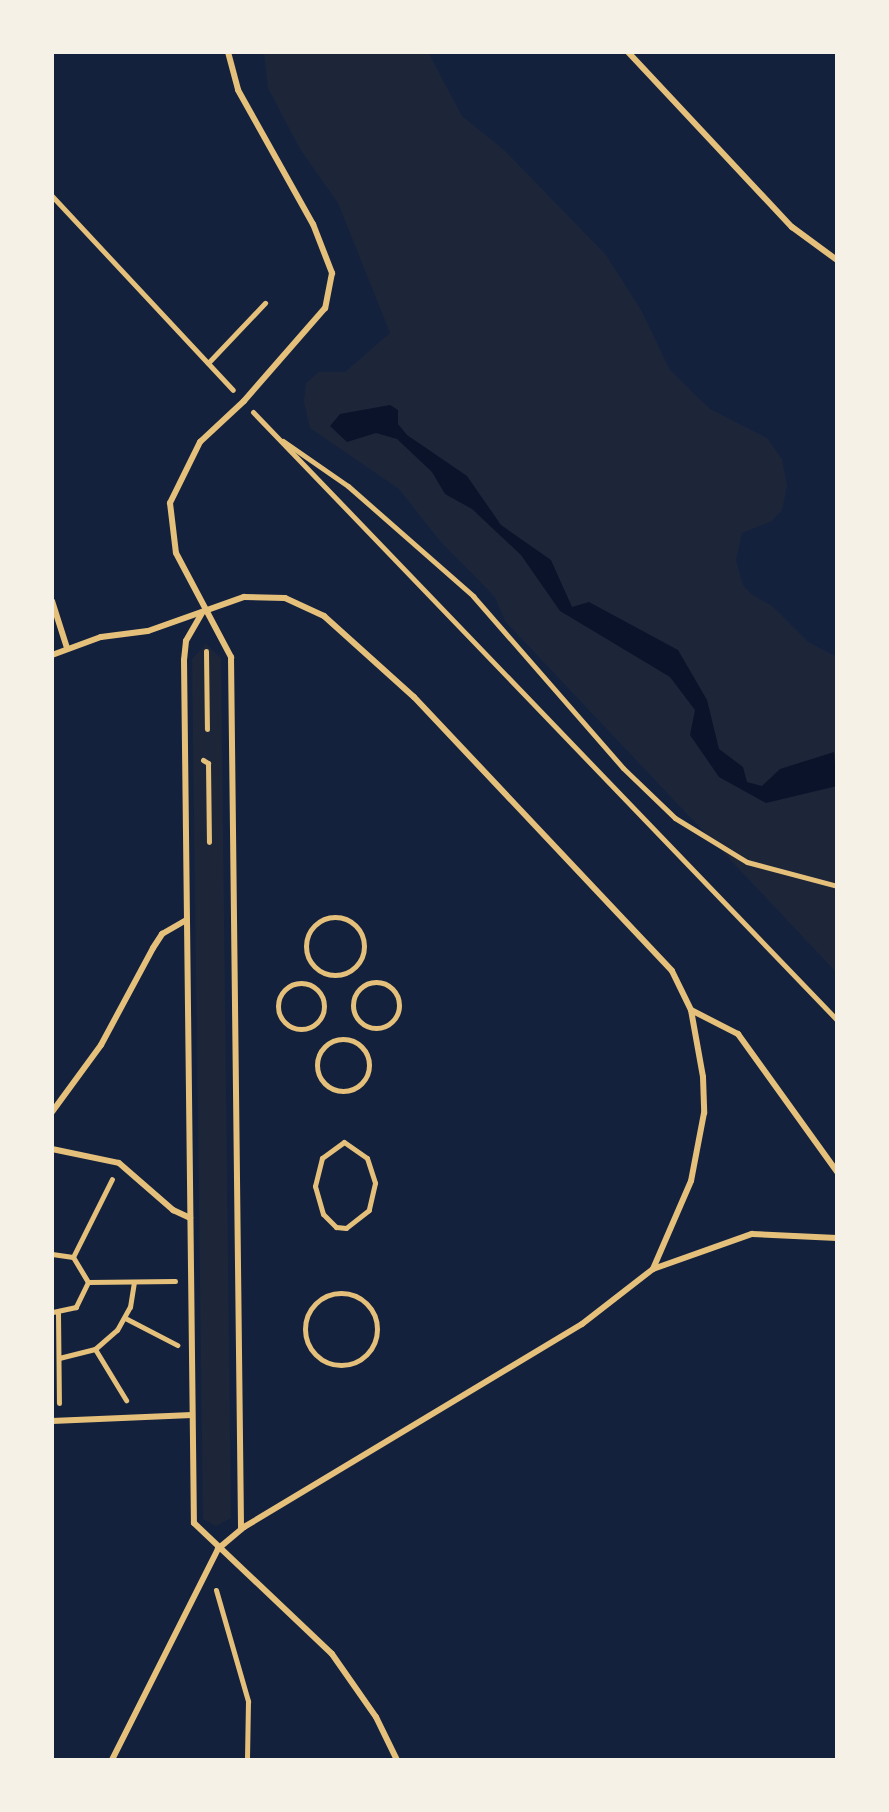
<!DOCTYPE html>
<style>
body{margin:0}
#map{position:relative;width:889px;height:1812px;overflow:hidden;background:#14213d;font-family:Rubik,sans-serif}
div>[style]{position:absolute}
.green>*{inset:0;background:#1d2539}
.water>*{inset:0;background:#0b132b}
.path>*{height:5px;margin:-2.5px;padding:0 2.5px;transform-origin:2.5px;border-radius:2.5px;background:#e5c07b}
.path>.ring{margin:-2.5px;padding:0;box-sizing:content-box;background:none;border:5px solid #e5c07b;border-radius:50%}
.service>*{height:6px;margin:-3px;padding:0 3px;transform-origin:3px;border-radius:3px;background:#e5c07b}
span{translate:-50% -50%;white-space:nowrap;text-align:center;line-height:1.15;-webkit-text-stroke:6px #f6f1e7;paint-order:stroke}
.frame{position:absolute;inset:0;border:54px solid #f6f1e7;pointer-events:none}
</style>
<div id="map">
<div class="green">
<div style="clip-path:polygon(264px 52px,428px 52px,462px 116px,504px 150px,606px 255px,641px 310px,670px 370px,710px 409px,767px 438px,782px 459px,787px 486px,782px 510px,772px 521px,742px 533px,736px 560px,743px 585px,751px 594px,772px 606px,808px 642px,837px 657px,837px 973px,505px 621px,495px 597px,440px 541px,399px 489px,310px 428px,304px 402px,306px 383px,319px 372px,345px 372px,390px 333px,338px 203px,300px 149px,268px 88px)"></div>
<div style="clip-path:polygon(206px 644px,221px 658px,231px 1518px,216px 1526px,203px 1519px,192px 659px)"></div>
</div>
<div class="water">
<div style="clip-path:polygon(390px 405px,398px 410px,398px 424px,407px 435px,467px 476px,501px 525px,551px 560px,572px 607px,589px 602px,678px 650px,707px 700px,719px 749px,743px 767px,747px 782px,762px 786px,780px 769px,834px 752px,837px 786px,766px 803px,719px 777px,690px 735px,695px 710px,670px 677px,560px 611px,521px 555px,472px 509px,445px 494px,432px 472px,397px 439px,376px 433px,347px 442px,330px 426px,340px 414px)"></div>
</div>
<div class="path">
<div style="left:52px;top:196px;width:265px;rotate:47deg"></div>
<div style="left:208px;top:363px;width:83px;rotate:-46.5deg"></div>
<div style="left:253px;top:412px;width:843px;rotate:46.15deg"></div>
<div style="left:283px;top:441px;width:79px;rotate:34.7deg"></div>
<div style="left:348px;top:486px;width:167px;rotate:41.3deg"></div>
<div style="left:473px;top:596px;width:228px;rotate:48.9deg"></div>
<div style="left:623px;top:768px;width:72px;rotate:43.9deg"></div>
<div style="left:675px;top:818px;width:84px;rotate:31.4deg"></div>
<div style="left:747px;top:862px;width:93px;rotate:14.9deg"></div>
<div style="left:206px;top:651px;width:78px;rotate:89.3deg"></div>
<div style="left:203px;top:760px;width:6px;rotate:31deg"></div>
<div style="left:208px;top:763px;width:79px;rotate:89.3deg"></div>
<div class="ring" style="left:306px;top:917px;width:53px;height:53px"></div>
<div class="ring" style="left:353px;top:982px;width:41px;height:41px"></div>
<div class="ring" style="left:278px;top:983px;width:41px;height:41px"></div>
<div class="ring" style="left:317px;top:1039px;width:47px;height:47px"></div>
<div style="left:344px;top:1142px;width:28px;rotate:35deg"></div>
<div style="left:367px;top:1158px;width:26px;rotate:72deg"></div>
<div style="left:375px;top:1183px;width:28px;rotate:103deg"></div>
<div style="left:369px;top:1210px;width:29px;rotate:142deg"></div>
<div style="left:346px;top:1228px;width:10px;rotate:-174deg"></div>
<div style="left:336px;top:1227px;width:18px;rotate:-135deg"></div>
<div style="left:323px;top:1214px;width:29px;rotate:-106deg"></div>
<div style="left:315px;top:1186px;width:29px;rotate:-76deg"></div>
<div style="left:322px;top:1158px;width:27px;rotate:-36deg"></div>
<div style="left:52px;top:1254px;width:21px;rotate:8deg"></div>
<div style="left:73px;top:1257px;width:29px;rotate:59deg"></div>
<div style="left:88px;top:1282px;width:28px;rotate:116deg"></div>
<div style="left:76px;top:1307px;width:25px;rotate:168deg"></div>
<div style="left:73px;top:1257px;width:87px;rotate:-63.4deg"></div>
<div style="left:88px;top:1282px;width:87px;rotate:-0.7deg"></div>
<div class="ring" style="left:305px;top:1293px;width:67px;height:67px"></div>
<div style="left:58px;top:1313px;width:90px;rotate:89.4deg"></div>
<div style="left:125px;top:1318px;width:59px;rotate:27.4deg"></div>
<div style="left:95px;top:1349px;width:60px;rotate:58.7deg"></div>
<div style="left:59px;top:1358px;width:37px;rotate:-14deg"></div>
<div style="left:95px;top:1349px;width:29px;rotate:-41deg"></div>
<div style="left:117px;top:1330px;width:26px;rotate:-61deg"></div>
<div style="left:130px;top:1307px;width:25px;rotate:-81deg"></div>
<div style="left:216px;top:1590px;width:116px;rotate:73.9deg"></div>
<div style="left:248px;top:1701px;width:59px;rotate:91deg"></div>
</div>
<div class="service">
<div style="left:228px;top:52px;width:39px;rotate:75deg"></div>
<div style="left:238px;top:90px;width:154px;rotate:60.8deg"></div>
<div style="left:313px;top:224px;width:53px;rotate:68.8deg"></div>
<div style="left:332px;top:273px;width:36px;rotate:101deg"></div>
<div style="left:325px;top:308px;width:123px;rotate:131.1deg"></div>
<div style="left:244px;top:401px;width:60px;rotate:137deg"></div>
<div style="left:200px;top:442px;width:68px;rotate:116.2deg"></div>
<div style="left:170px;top:503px;width:50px;rotate:83.2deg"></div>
<div style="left:176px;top:553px;width:118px;rotate:62.1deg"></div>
<div style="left:231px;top:657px;width:872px;rotate:89.34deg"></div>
<div style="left:628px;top:52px;width:240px;rotate:46.9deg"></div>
<div style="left:792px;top:227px;width:56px;rotate:36.3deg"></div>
<div style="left:52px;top:601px;width:49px;rotate:72.3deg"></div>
<div style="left:202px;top:613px;width:32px;rotate:120deg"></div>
<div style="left:186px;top:641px;width:19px;rotate:96deg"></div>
<div style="left:184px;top:660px;width:863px;rotate:89.34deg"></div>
<div style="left:194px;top:1523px;width:190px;rotate:43.5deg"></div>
<div style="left:332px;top:1654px;width:77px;rotate:55.1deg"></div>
<div style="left:376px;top:1717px;width:48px;rotate:64deg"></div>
<div style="left:52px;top:655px;width:52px;rotate:-20.2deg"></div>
<div style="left:101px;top:637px;width:47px;rotate:-7.3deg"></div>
<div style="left:148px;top:631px;width:102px;rotate:-19.5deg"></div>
<div style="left:244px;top:597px;width:41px;rotate:1.4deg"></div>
<div style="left:285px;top:598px;width:43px;rotate:24.8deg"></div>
<div style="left:324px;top:616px;width:121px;rotate:42deg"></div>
<div style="left:414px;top:697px;width:376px;rotate:46.7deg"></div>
<div style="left:672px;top:971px;width:43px;rotate:64deg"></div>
<div style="left:691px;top:1010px;width:68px;rotate:79.8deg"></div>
<div style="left:703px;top:1077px;width:36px;rotate:88deg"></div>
<div style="left:704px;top:1113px;width:69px;rotate:100.8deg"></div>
<div style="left:691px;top:1181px;width:96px;rotate:113.4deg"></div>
<div style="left:653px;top:1269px;width:90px;rotate:142.2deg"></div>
<div style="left:582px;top:1324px;width:394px;rotate:149deg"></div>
<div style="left:244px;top:1527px;width:34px;rotate:140deg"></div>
<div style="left:218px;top:1549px;width:236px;rotate:116.7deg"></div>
<div style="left:691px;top:1010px;width:53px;rotate:27.1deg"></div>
<div style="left:738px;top:1034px;width:170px;rotate:54.3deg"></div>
<div style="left:52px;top:1112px;width:83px;rotate:-53.8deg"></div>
<div style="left:101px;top:1045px;width:110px;rotate:-61.8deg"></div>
<div style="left:153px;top:948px;width:17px;rotate:-57deg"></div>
<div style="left:162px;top:934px;width:28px;rotate:-30deg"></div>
<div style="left:52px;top:1149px;width:68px;rotate:11.8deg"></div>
<div style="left:119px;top:1163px;width:72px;rotate:41deg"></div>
<div style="left:173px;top:1210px;width:19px;rotate:25deg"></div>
<div style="left:653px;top:1269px;width:105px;rotate:-19.5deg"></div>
<div style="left:752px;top:1234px;width:85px;rotate:2.7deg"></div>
<div style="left:52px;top:1421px;width:140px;rotate:-2.5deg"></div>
</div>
<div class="frame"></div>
</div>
